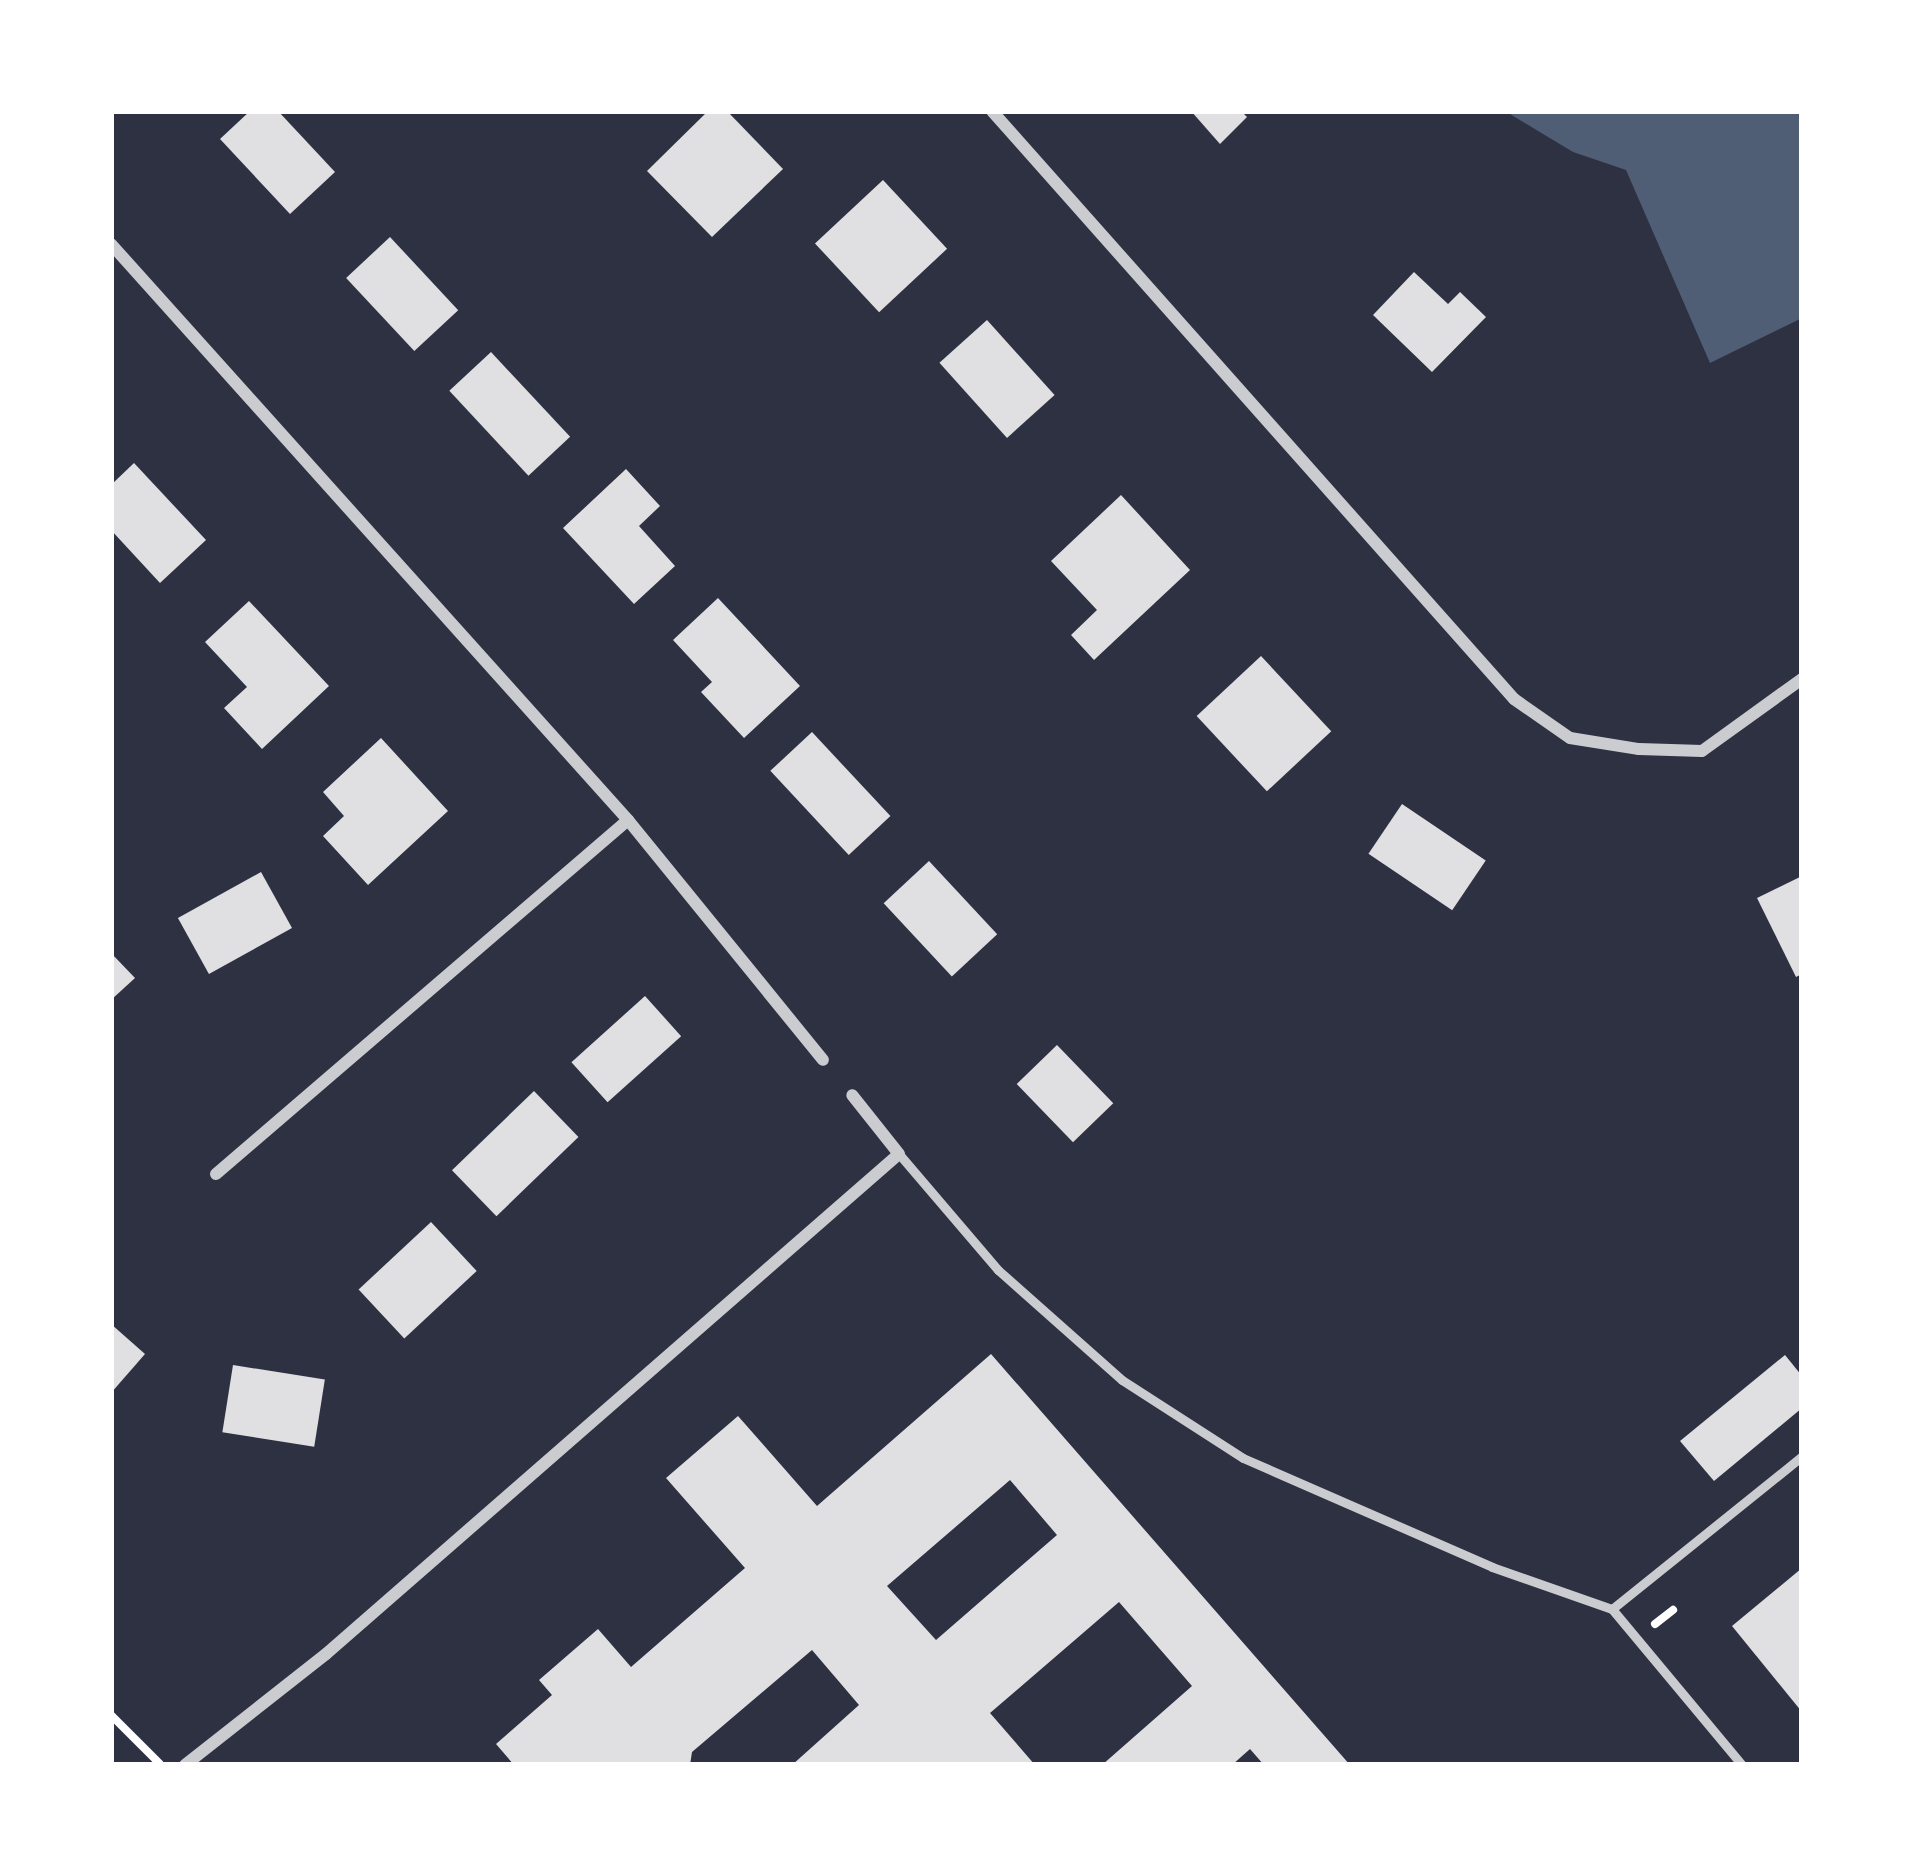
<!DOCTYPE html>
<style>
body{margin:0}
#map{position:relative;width:1913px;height:1876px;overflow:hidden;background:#2d3142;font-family:"DM Sans",sans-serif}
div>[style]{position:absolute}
.water>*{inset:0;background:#4f5d75}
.building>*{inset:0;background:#e0e0e3;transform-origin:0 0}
.path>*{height:8px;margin:-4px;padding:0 4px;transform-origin:4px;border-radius:4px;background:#fff}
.service>*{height:9px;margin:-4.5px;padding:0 4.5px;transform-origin:4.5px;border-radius:4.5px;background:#caccd0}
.minor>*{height:12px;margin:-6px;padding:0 6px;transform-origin:6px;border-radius:6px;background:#caccd0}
span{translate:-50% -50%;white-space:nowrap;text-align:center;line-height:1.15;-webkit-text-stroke:9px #fff;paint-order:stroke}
.frame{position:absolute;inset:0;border:114px solid #fff;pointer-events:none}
</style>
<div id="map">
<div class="water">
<div style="clip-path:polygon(1505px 111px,1802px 111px,1802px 318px,1710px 363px,1626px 170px,1573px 152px)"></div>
</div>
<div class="building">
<div style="clip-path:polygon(250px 111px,278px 111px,335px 172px,290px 214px,220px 139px)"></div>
<div style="clip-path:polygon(708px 111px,727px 111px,783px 169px,712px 237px,647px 171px)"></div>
<div style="clip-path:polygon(1191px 111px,1241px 111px,1247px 117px,1220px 144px)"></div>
<div style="left:883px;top:180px;width:94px;height:93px;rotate:47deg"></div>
<div style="left:390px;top:237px;width:100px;height:60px;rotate:47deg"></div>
<div style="clip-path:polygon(1414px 272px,1448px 304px,1460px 292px,1486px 317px,1432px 372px,1373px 315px)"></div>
<div style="left:987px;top:320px;width:101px;height:64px;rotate:48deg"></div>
<div style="left:491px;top:352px;width:116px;height:57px;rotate:47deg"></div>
<div style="clip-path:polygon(134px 463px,206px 540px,160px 583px,111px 530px,111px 485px)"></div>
<div style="clip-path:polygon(626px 469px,660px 506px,639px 526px,675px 566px,634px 604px,563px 528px)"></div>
<div style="clip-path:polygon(1121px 495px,1190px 570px,1094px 660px,1071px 635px,1097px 610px,1051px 561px)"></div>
<div style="clip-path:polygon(718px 598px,800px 686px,744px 738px,701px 692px,712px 682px,673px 640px)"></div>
<div style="clip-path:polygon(249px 601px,329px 686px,262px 749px,224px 708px,247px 687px,205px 642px)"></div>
<div style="left:1261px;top:656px;width:103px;height:88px;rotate:47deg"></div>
<div style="left:812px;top:732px;width:115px;height:57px;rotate:47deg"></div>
<div style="clip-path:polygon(381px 738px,448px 811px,368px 885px,323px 836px,344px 816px,323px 792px)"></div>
<div style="left:1402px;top:804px;width:101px;height:60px;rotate:34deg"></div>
<div style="left:929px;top:861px;width:100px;height:62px;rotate:47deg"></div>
<div style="left:261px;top:872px;width:64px;height:95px;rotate:61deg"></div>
<div style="clip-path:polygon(1802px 876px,1802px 974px,1796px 977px,1757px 898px)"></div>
<div style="clip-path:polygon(111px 953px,135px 978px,111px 1000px)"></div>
<div style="left:645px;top:996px;width:54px;height:99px;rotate:48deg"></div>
<div style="left:1057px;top:1045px;width:81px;height:56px;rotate:46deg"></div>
<div style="left:534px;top:1091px;width:64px;height:114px;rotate:46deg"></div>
<div style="left:431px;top:1222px;width:67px;height:99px;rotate:47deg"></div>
<div style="clip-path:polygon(111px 1324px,145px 1354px,111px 1393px)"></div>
<div style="clip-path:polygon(evenodd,991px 1354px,1350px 1765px,1264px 1765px,1250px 1749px,1232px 1765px,1102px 1765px,1192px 1686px,1119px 1602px,990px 1713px,1035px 1765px,792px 1765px,859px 1705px,812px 1650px,692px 1752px,690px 1765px,514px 1765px,496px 1744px,552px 1695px,539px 1680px,598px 1629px,631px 1667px,745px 1568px,666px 1478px,738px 1416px,817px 1506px,991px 1354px,1010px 1480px,1057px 1535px,936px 1640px,887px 1586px,1010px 1480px)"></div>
<div style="clip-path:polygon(1785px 1355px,1802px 1376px,1802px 1408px,1714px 1481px,1680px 1441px)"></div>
<div style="left:233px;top:1365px;width:93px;height:68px;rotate:9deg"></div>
<div style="clip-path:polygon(1802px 1568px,1802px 1712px,1732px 1626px)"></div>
</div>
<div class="path">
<div style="left:1655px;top:1624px;width:23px;rotate:-38deg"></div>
<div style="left:111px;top:1715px;width:69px;rotate:45deg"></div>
</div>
<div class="service">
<div style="left:899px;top:1154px;width:153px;rotate:49.5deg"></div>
<div style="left:998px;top:1270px;width:166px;rotate:41.6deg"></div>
<div style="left:1122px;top:1380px;width:144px;rotate:32.8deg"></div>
<div style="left:1243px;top:1458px;width:272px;rotate:23.6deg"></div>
<div style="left:1492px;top:1567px;width:127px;rotate:19.3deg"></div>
<div style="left:1612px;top:1609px;width:244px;rotate:-38.8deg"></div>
<div style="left:1612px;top:1609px;width:203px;rotate:50.2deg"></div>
</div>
<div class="minor">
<div style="left:992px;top:111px;width:786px;rotate:48.4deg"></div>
<div style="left:1514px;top:699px;width:68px;rotate:34.9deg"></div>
<div style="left:1570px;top:738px;width:70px;rotate:9.1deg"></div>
<div style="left:1639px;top:749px;width:63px;rotate:1.8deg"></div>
<div style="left:1702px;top:751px;width:123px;rotate:-35.8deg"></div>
<div style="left:111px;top:244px;width:774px;rotate:48.09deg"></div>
<div style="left:628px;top:820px;width:309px;rotate:50.9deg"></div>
<div style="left:216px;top:1174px;width:543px;rotate:-40.67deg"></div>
<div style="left:185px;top:1765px;width:179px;rotate:-38.2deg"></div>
<div style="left:326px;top:1654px;width:760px;rotate:-41.11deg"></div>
<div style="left:899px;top:1154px;width:75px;rotate:-128.5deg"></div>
</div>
<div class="frame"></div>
</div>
